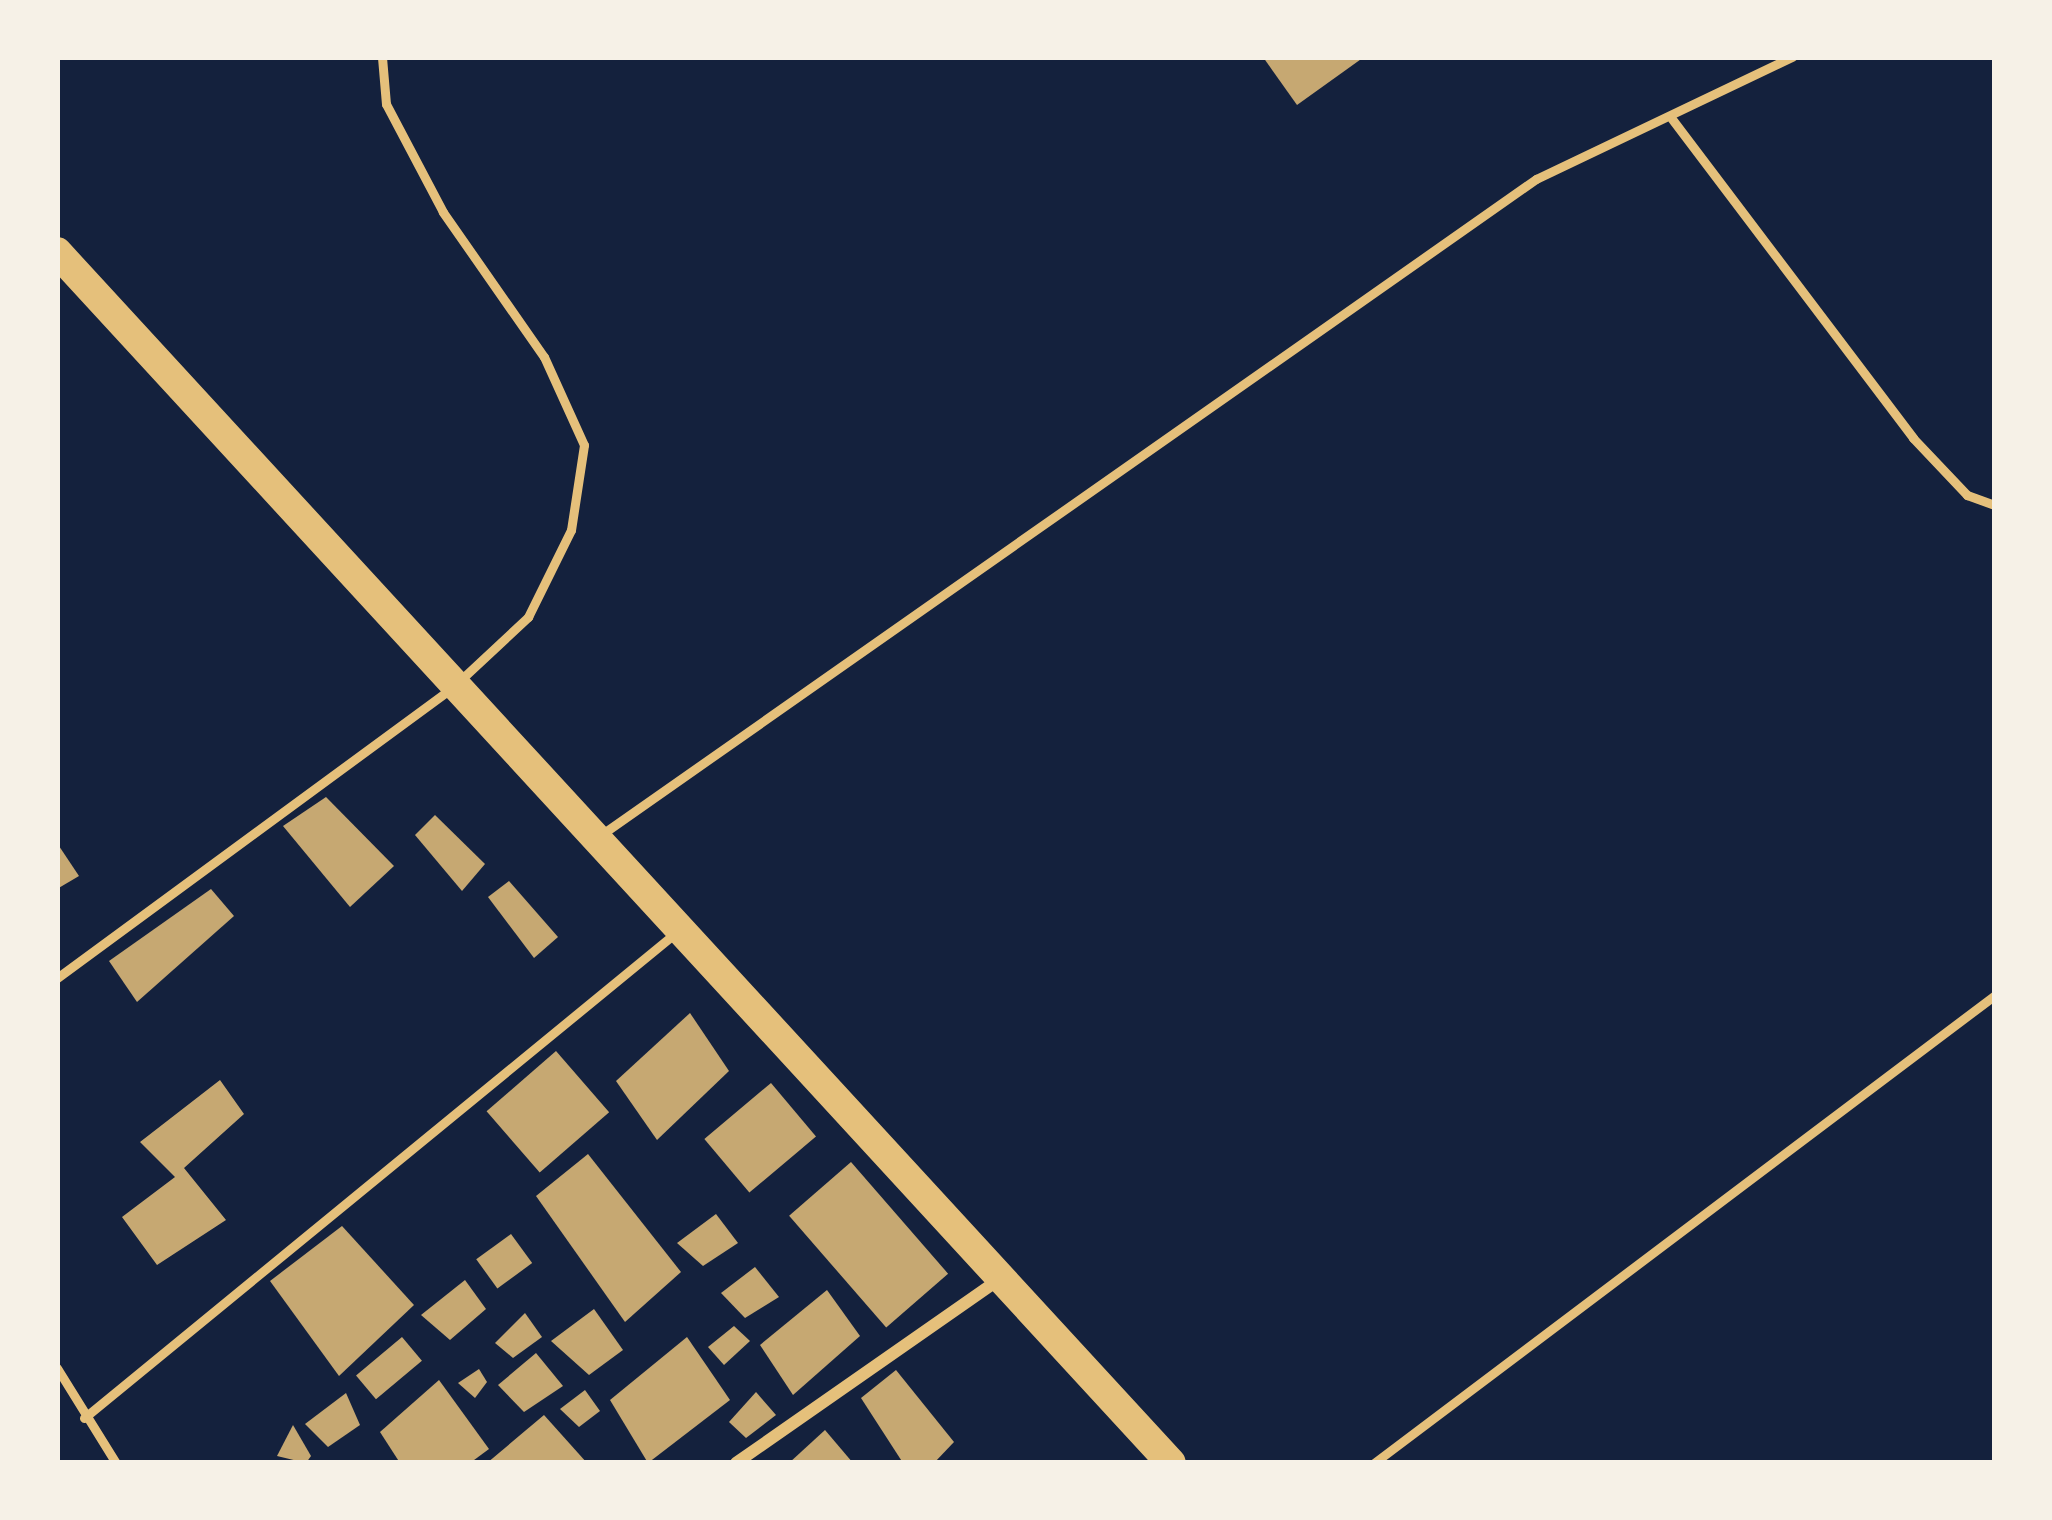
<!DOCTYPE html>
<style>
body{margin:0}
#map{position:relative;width:2052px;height:1520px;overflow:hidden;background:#14213d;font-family:Raleway,sans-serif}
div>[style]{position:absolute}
.building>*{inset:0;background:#c6a872;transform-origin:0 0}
.service>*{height:9px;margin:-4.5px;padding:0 4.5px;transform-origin:4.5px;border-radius:4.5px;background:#e5c07b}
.minor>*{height:12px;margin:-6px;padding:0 6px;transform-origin:6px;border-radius:6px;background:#e5c07b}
.primary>*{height:30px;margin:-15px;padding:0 15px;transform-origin:15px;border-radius:15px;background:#e5c07b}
span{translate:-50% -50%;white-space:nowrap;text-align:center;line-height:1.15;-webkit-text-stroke:9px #f6f1e7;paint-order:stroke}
.frame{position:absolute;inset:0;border:60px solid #f6f1e7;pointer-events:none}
</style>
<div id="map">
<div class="building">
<div style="clip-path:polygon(1263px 57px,1364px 57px,1297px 105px)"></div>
<div style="clip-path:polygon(326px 797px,394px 866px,350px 907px,283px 826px)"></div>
<div style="clip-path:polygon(435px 815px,485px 864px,462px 891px,415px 835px)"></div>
<div style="clip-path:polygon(57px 843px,79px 876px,57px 889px)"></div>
<div style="clip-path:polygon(509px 881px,558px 937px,534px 958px,488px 897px)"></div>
<div style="clip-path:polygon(211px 889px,234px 916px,137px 1002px,109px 961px)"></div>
<div style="clip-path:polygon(690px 1013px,729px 1071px,657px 1140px,616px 1081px)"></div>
<div style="left:556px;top:1051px;width:81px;height:92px;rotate:49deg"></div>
<div style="clip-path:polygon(220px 1080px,244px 1114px,184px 1168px,226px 1220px,157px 1265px,122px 1217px,175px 1177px,140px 1142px)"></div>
<div style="left:771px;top:1083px;width:70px;height:87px;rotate:50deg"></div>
<div style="clip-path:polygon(588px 1154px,681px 1272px,625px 1322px,536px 1196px)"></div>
<div style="left:851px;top:1162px;width:148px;height:82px;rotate:49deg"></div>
<div style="clip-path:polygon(716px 1214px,738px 1243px,703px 1266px,677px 1243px)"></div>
<div style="clip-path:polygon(342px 1226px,414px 1305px,339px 1376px,270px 1281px)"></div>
<div style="left:511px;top:1234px;width:36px;height:43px;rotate:54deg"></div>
<div style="clip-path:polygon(755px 1267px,779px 1297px,745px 1318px,721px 1293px)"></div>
<div style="clip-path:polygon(465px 1280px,486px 1309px,450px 1340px,421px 1315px)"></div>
<div style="clip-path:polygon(827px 1290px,860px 1336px,793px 1395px,760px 1345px)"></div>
<div style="clip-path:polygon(594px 1309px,623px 1350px,589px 1375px,551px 1341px)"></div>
<div style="clip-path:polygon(525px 1313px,542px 1337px,513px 1358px,495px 1343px)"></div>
<div style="clip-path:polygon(734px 1326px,750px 1341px,724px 1365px,708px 1347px)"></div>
<div style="left:402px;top:1337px;width:31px;height:60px;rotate:50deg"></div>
<div style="clip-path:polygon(687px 1337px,730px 1400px,648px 1463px,610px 1400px)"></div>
<div style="clip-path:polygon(536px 1353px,563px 1386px,524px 1412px,498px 1385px)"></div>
<div style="clip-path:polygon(479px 1369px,487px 1382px,475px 1398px,458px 1383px)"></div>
<div style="clip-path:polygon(896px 1370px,954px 1442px,934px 1463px,903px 1463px,861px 1398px)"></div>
<div style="clip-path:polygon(439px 1380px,489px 1449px,470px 1463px,400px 1463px,380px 1432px)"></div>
<div style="clip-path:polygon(585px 1390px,600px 1411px,579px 1427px,560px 1409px)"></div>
<div style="clip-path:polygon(756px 1392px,776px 1415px,746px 1438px,729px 1422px)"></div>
<div style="clip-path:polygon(346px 1393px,360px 1425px,328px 1447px,305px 1424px)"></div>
<div style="clip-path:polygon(544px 1415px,587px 1463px,487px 1463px)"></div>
<div style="clip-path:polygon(293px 1425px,311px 1456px,306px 1463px,277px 1456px)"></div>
<div style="clip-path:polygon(825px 1430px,853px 1463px,789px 1463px)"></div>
</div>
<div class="service">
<div style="left:1672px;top:119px;width:400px;rotate:52.9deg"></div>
<div style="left:1913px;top:438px;width:79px;rotate:46.5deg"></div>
<div style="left:1967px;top:495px;width:30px;rotate:20deg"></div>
<div style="left:598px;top:837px;width:1146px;rotate:-35.05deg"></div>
<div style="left:1536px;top:179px;width:284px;rotate:-25.5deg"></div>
<div style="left:57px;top:978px;width:491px;rotate:-36.3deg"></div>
<div style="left:453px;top:687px;width:103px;rotate:-43deg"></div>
<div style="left:528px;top:617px;width:97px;rotate:-63.7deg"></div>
<div style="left:571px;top:530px;width:86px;rotate:-81.3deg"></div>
<div style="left:584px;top:445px;width:97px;rotate:-114.4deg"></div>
<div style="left:544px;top:357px;width:177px;rotate:-124.9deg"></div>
<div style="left:443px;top:212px;width:122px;rotate:-117.8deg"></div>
<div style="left:386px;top:104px;width:47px;rotate:-94.9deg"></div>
<div style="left:57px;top:1368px;width:112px;rotate:58.2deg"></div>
<div style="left:84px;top:1418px;width:768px;rotate:-39.35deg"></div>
<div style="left:1374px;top:1463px;width:778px;rotate:-37deg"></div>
</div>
<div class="minor">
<div style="left:736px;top:1463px;width:322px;rotate:-34.9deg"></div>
</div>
<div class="primary">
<div style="left:57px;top:252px;width:1645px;rotate:47.39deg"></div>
</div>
<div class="frame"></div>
</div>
